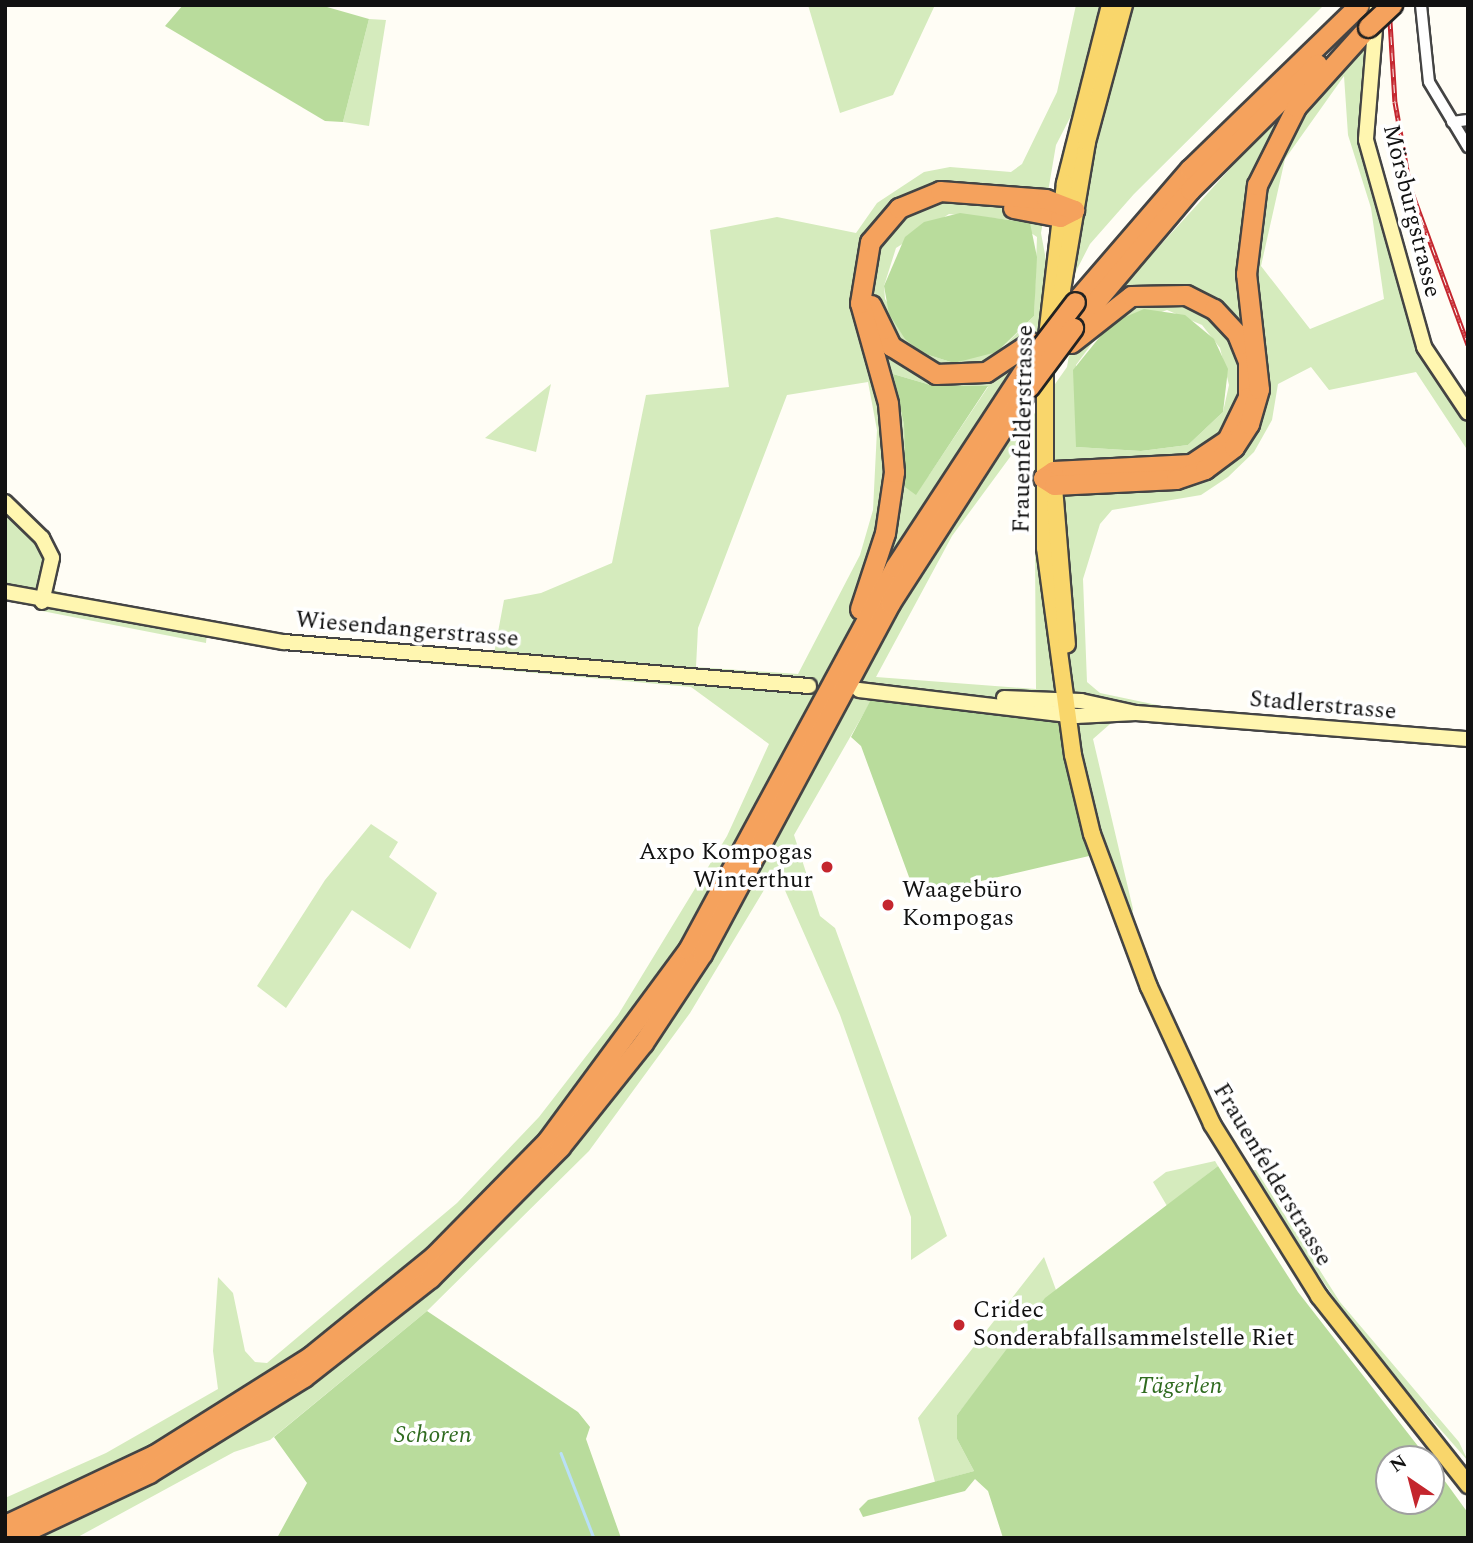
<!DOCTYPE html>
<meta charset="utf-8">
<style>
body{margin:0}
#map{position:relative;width:1473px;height:1543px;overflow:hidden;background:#fffdf5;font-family:Spectral,serif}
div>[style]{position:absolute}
.green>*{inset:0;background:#d5ebbd}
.forest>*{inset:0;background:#b9dc9c}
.stream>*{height:2.5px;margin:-1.25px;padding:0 1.25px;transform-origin:1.25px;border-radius:1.25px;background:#b9e0f7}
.roads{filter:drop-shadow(2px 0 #444) drop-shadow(-2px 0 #444) drop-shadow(0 2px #444) drop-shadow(0 -2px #444)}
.street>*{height:10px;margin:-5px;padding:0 5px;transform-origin:5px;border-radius:5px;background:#fff}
.secondary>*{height:14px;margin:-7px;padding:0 7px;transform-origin:7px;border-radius:7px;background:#fff6b0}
.primary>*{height:16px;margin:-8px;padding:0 8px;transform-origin:8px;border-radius:8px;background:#f9d66b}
.highway>*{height:19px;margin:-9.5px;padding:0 9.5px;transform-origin:9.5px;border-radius:9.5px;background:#f5a25d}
.rail>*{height:5px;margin-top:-2.5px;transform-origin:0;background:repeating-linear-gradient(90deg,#fff 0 8px,#c4262e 0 16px);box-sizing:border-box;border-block:2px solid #c4262e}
.bridges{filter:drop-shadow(2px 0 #222) drop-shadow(-2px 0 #222) drop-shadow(0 2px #222) drop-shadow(0 -2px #222)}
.highway-bridge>*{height:19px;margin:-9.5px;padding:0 9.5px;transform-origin:9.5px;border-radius:9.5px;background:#f5a25d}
.dots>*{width:19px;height:19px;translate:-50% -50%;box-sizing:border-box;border:4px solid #fff;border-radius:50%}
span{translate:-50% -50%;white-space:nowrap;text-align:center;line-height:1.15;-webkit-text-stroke:7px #fff;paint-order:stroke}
.street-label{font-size:24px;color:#111}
.poi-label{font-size:24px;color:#111}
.right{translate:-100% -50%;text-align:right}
.left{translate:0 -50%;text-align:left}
.park-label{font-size:24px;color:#2f6b1f;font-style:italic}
.frame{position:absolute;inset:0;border:7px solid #111;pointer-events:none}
.north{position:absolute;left:1375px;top:1445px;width:70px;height:70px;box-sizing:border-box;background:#fff;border:2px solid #a0a0a0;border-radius:50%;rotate:325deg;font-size:19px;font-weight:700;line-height:28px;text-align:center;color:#111}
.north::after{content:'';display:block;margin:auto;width:24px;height:32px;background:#c4262e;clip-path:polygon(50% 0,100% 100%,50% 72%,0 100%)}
</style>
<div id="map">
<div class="green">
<div style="clip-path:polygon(808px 5px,935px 5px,893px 95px,840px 113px)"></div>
<div style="clip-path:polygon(evenodd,1076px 5px,1103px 5px,1072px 114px,1056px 145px,1041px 233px,1046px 260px,1039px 334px,1007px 368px,1029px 414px,1024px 438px,952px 536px,876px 677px,1036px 689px,1034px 414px,1067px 367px,1071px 343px,1291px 102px,1258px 203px,1292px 124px,1372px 36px,1360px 112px,1362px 139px,1419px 349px,1468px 422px,1468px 451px,1416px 372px,1329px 390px,1311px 367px,1278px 384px,1272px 420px,1254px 452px,1228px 477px,1201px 495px,1112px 510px,1100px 524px,1083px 579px,1087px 682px,1100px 693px,1200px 714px,1118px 717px,1093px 739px,1133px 909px,1129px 932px,1102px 853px,876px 692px,794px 835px,820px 916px,835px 928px,947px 1236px,911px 1260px,911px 1217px,840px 1015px,776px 870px,690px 1013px,589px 1151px,427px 1311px,270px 1440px,234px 1452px,76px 1538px,5px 1538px,5px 1498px,106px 1453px,218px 1389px,213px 1351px,218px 1277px,233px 1293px,245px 1351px,255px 1362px,267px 1363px,457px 1203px,539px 1117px,618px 1015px,727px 836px,769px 744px,691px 687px,359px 657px,377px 651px,493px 659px,504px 600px,541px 593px,612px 563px,646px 395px,729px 387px,710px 230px,777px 217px,856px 233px,877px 203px,924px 172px,950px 167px,1011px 172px,1022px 164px,1057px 92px,1076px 5px,1344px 76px,1348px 135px,1371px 208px,1384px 299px,1310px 329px,1261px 266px,1285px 159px,1344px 76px,1076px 5px,949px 214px,1012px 220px,1037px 237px,1034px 316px,1003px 347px,954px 363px,922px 353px,885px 299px,884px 286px,896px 248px,949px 214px,1076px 5px,1167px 310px,1202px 325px,1220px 348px,1229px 385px,1223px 412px,1188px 445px,1141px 451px,1076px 447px,1076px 365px,1099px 334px,1167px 310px,1076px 5px,893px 374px,934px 386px,988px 387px,929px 475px,905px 487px,904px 425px,893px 374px,1076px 5px,868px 382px,877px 430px,873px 510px,860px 555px,798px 674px,696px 667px,698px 628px,787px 395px,868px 382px)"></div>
<div style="clip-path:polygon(1134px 5px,1324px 5px,1134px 194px,1090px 244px,1073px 277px,1094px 152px)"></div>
<div style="clip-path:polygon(369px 19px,386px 20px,369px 126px,343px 122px)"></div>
<div style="clip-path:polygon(551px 384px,536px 452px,485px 438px)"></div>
<div style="clip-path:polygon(5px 502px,42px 538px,49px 589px,207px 632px,206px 643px,42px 611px,42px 602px,5px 592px)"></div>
<div style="clip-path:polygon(371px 824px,398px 842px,389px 857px,437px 893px,410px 949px,352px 910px,286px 1008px,257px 986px,325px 880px)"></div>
<div style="clip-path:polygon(1215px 1161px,1218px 1166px,1167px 1206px,1153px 1182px,1166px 1172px)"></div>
<div style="clip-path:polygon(1248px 1170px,1256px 1170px,1340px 1302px,1459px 1442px,1468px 1461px,1364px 1342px)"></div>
<div style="clip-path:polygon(1044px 1257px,1056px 1290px,957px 1415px,957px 1439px,974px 1471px,935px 1482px,918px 1418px)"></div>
</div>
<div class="forest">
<div style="clip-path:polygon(183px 5px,320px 5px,369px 19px,343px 122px,325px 121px,165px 26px)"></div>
<div style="clip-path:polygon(960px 213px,1030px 223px,1037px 257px,1034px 316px,997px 352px,954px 363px,922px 353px,905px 339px,889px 314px,884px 286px,905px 237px,924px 222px)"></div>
<div style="clip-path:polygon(1144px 309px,1185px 315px,1214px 339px,1228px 369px,1223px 412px,1188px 445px,1141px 451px,1076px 447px,1073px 370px,1111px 323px)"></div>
<div style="clip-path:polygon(893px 374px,934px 386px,988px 386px,916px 495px,905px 487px,904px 425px)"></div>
<div style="clip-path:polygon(875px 692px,1065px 714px,1102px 853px,916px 896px,861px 746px,851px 737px)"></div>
<div style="clip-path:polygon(1218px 1166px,1298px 1292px,1428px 1459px,1389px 1459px,1389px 1501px,1431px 1501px,1431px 1462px,1468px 1513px,1468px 1538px,1003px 1538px,988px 1491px,975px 1479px,965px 1491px,863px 1517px,859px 1509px,868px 1500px,974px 1471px,957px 1439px,957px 1415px,1045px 1298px)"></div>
<div style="clip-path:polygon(427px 1311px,578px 1412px,590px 1427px,586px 1439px,621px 1538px,277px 1538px,307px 1483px,274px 1437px)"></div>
</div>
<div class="stream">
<div style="left:561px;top:1453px;width:91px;rotate:68.8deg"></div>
</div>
<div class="roads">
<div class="street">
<div style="left:1421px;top:5px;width:77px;rotate:84.1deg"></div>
<div style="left:1429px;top:82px;width:76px;rotate:59deg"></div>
<div style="left:1452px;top:122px;width:16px;rotate:-7deg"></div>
</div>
<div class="secondary">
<div style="left:1377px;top:5px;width:135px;rotate:94.7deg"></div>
<div style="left:1366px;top:140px;width:215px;rotate:74.3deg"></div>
<div style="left:1424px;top:347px;width:79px;rotate:56.3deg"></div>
<div style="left:5px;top:502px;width:52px;rotate:44.2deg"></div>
<div style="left:42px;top:538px;width:22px;rotate:63deg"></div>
<div style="left:52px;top:558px;width:45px;rotate:102.8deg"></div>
<div style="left:5px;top:592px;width:283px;rotate:10.2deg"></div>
<div style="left:284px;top:642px;width:527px;rotate:4.79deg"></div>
<div style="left:859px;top:690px;width:219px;rotate:6.8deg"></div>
<div style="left:1076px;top:716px;width:60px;rotate:-2.9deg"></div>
<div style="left:1136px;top:713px;width:333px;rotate:4.5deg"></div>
<div style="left:1004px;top:698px;width:77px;rotate:2.2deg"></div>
<div style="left:1081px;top:701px;width:55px;rotate:12.5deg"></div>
</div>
<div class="primary">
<div style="left:1110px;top:5px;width:184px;rotate:104.2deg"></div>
<div style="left:1065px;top:183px;width:170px;rotate:96.7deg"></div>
<div style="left:1045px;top:352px;width:196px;rotate:90deg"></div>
<div style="left:1045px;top:548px;width:209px;rotate:82.3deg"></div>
<div style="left:1073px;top:755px;width:81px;rotate:76.5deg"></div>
<div style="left:1092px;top:834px;width:163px;rotate:69.6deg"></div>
<div style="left:1149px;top:987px;width:151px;rotate:65.3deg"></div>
<div style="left:1212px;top:1124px;width:203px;rotate:58.1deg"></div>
<div style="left:1319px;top:1296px;width:241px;rotate:51.7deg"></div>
<div style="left:1060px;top:302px;width:162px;rotate:-80.4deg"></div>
<div style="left:1087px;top:142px;width:142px;rotate:-74.9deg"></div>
<div style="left:1053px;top:475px;width:170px;rotate:85.3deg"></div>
</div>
<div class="highway">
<div style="left:1013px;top:208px;width:48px;rotate:10.8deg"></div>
<div style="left:1060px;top:217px;width:16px;rotate:-27deg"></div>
<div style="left:1075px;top:302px;width:176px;rotate:-49.2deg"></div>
<div style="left:1190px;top:169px;width:235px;rotate:-44.1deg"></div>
<div style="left:871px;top:305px;width:46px;rotate:64deg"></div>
<div style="left:891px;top:346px;width:53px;rotate:31.9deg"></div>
<div style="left:936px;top:374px;width:50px;rotate:-2.3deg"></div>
<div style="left:986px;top:372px;width:54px;rotate:-33.7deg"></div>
<div style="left:1078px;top:322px;width:173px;rotate:-49.7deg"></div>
<div style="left:1190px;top:190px;width:179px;rotate:-44.8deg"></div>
<div style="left:1071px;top:343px;width:76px;rotate:-38.1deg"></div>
<div style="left:1131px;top:296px;width:55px;rotate:-1deg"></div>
<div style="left:1186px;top:295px;width:31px;rotate:27deg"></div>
<div style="left:1214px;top:309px;width:34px;rotate:47deg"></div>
<div style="left:1237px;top:334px;width:29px;rotate:68deg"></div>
<div style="left:1248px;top:361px;width:36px;rotate:90deg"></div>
<div style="left:1248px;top:397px;width:48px;rotate:116deg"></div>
<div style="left:1227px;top:440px;width:43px;rotate:146.3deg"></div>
<div style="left:1191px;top:464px;width:138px;rotate:177.1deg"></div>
<div style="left:1053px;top:471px;width:12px;rotate:145deg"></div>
<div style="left:1043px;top:478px;width:13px;rotate:32deg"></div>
<div style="left:1054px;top:485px;width:122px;rotate:-2.8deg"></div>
<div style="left:1176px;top:479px;width:31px;rotate:-19deg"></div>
<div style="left:1205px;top:469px;width:36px;rotate:-37deg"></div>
<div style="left:1234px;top:447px;width:27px;rotate:-57deg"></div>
<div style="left:1249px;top:424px;width:36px;rotate:-74deg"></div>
<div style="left:1259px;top:389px;width:116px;rotate:-96.4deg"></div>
<div style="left:1246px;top:274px;width:90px;rotate:-83deg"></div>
<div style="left:1257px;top:185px;width:87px;rotate:-63.4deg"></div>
<div style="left:1296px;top:107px;width:108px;rotate:-48deg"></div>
<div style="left:860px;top:609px;width:80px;rotate:-71.8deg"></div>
<div style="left:885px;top:533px;width:62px;rotate:-81.6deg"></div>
<div style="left:894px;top:472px;width:69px;rotate:-95deg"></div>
<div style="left:888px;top:403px;width:104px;rotate:-105.6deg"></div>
<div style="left:860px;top:303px;width:62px;rotate:-80.7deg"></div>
<div style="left:870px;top:242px;width:45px;rotate:-49.5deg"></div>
<div style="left:899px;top:208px;width:44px;rotate:-22.5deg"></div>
<div style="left:940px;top:191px;width:106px;rotate:4.3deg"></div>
<div style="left:1046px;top:199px;width:30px;rotate:21deg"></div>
<div style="left:5px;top:1525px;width:165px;rotate:-25.2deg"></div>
<div style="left:154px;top:1455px;width:186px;rotate:-32.2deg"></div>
<div style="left:311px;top:1356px;width:159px;rotate:-39.1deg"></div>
<div style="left:434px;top:1256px;width:161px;rotate:-45.5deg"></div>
<div style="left:547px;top:1141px;width:237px;rotate:-53.6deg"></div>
<div style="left:688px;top:950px;width:435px;rotate:-61.6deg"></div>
<div style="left:895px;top:567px;width:246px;rotate:-56.8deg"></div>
<div style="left:11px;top:1538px;width:153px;rotate:-25.2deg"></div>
<div style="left:149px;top:1473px;width:182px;rotate:-31.8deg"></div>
<div style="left:304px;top:1377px;width:160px;rotate:-38.2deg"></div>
<div style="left:430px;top:1278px;width:185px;rotate:-45.2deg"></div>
<div style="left:560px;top:1147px;width:133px;rotate:-51.4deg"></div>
<div style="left:643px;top:1043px;width:107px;rotate:-56.5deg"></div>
<div style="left:702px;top:954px;width:398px;rotate:-61.8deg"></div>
<div style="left:890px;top:603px;width:257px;rotate:-57.2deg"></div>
</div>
</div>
<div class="rail">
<div style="left:1389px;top:5px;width:97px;rotate:86.5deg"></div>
<div style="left:1395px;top:102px;width:86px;rotate:80deg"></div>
<div style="left:1410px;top:187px;width:168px;rotate:69.8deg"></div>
</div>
<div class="bridges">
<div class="highway-bridge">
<div style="left:1368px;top:27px;width:33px;rotate:-43deg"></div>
<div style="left:1030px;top:361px;width:74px;rotate:-52.7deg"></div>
<div style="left:1029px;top:387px;width:74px;rotate:-53.3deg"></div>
</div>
</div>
<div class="dots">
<div style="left:827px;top:867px;background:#c4262e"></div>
<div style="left:888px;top:905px;background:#c4262e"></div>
<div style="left:959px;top:1325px;background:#c4262e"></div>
</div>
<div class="street-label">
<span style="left:1411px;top:211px;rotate:76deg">Mörsburgstrasse</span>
<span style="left:1024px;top:429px;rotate:-89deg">Frauenfelderstrasse</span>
<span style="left:407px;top:630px;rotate:5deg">Wiesendangerstrasse</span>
<span style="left:1323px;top:706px;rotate:5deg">Stadlerstrasse</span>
<span style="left:1272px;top:1175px;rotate:59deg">Frauenfelderstrasse</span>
</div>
<div class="poi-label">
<span class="right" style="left:813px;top:867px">Axpo Kompogas<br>Winterthur</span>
<span class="left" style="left:902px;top:905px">Waagebüro<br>Kompogas</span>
<span class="left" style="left:973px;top:1325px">Cridec<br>Sonderabfallsammelstelle Riet</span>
</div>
<div class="park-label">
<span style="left:1180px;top:1387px">Tägerlen</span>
<span style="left:433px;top:1436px">Schoren</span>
</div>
<div class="frame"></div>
<div class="north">N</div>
</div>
